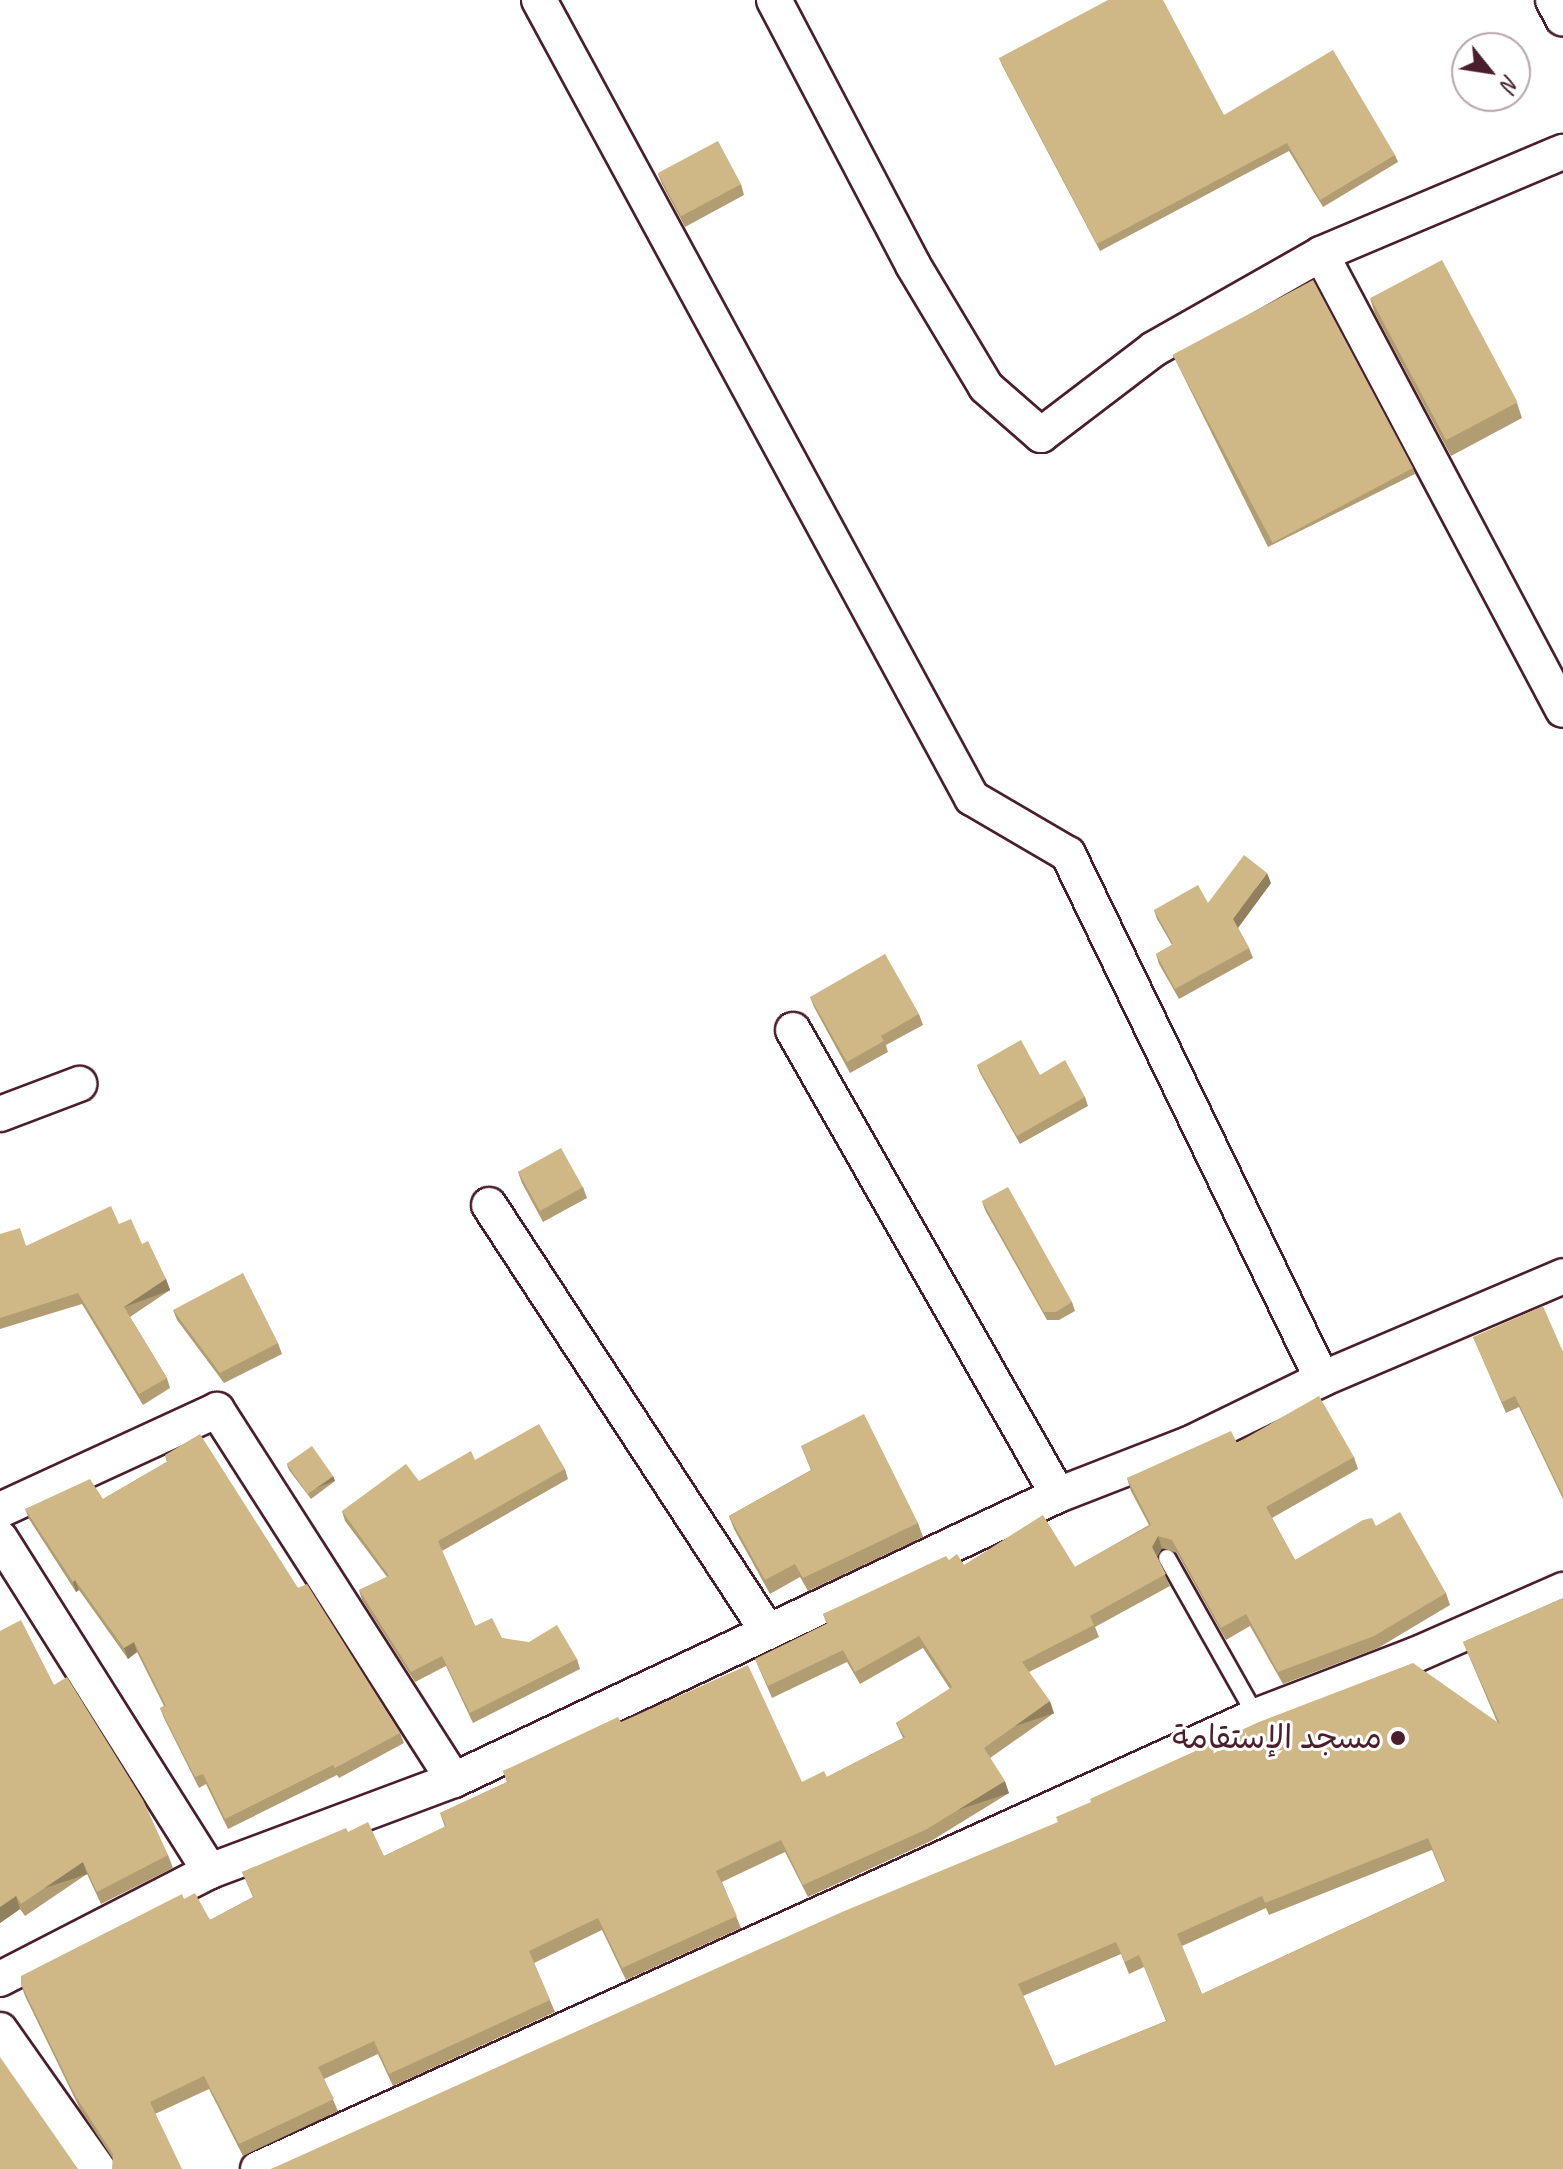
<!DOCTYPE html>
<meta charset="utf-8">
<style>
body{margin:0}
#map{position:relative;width:1563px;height:2169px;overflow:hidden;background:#fff;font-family:Caveat,"Playpen Sans Arabic",sans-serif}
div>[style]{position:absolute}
.roads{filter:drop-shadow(2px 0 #4a1f2b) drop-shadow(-2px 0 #4a1f2b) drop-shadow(0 2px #4a1f2b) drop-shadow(0 -2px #4a1f2b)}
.lane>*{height:16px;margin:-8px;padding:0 8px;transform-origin:8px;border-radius:8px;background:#fff}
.street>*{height:34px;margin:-17px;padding:0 17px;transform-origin:17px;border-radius:17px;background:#fff}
.wall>*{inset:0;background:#b29d73}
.shaded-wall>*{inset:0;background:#91805e;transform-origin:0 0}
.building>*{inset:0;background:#cfb786;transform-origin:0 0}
.dots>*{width:22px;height:22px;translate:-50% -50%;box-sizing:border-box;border:4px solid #fff;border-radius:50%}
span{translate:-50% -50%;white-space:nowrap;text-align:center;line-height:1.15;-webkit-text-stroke:6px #fff;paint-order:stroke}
.poi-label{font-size:32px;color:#4a1f2b}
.right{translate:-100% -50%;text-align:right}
.north{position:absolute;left:1451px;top:32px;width:80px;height:80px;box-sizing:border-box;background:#fff;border:2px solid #b7a5aa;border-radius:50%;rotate:120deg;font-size:22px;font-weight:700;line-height:32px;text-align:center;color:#4a1f2b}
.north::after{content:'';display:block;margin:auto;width:28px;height:36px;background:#4a1f2b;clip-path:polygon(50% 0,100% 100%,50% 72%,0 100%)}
</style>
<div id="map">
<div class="roads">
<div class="lane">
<div style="left:1167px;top:1558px;width:181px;rotate:60.6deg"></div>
</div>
<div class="street">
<div style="left:539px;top:0;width:908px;rotate:61.52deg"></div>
<div style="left:972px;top:798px;width:111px;rotate:30.3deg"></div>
<div style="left:1068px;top:854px;width:583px;rotate:64.18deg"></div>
<div style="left:774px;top:0;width:299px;rotate:62.3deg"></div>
<div style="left:913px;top:265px;width:142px;rotate:59.1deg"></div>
<div style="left:986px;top:387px;width:73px;rotate:41.1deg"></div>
<div style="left:1041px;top:435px;width:142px;rotate:-37.3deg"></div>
<div style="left:1154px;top:349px;width:192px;rotate:-29.6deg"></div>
<div style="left:1321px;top:254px;width:263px;rotate:-22.9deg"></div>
<div style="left:1553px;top:0;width:21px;rotate:62deg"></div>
<div style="left:1321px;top:254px;width:516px;rotate:62.05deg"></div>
<div style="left:793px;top:1030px;width:535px;rotate:60.32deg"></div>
<div style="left:0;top:1114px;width:85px;rotate:-20.8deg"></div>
<div style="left:489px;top:1205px;width:510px;rotate:56.84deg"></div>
<div style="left:0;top:1510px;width:239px;rotate:-24.7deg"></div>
<div style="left:217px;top:1410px;width:439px;rotate:57.4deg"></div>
<div style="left:0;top:1538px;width:394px;rotate:57.8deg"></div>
<div style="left:0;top:1979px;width:236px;rotate:-27.2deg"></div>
<div style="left:210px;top:1871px;width:260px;rotate:-20.5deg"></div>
<div style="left:454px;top:1780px;width:668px;rotate:-25.26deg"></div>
<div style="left:1058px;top:1495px;width:141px;rotate:-21.3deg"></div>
<div style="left:1189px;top:1444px;width:148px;rotate:-26deg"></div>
<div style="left:1322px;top:1379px;width:262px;rotate:-23.1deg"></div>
<div style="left:0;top:2030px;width:170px;rotate:54.8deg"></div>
<div style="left:258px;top:2169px;width:1096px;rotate:-24.41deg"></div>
<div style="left:1256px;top:1716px;width:170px;rotate:-21deg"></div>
<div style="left:1415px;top:1655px;width:162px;rotate:-23.7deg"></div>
</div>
</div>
<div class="wall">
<div style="clip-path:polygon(999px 58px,1224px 115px,1395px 155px,1398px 162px,1323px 207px,1289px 151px,1100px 251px,1002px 65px)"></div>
<div style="clip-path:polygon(658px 174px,741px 184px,744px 195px,685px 227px,662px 184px)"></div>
<div style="clip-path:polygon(1370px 298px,1517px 403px,1522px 418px,1451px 456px,1375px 314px)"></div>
<div style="clip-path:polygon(1173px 355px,1413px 468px,1415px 474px,1268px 547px)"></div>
<div style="clip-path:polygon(1271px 883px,1238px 928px,1249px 948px,1253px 958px,1179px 999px,1159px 964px,1156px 954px,1172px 945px,1157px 919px,1154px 910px,1208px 903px)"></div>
<div style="clip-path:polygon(810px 997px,919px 1014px,923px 1025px,886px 1045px,888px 1052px,850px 1073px,814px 1007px)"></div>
<div style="clip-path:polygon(977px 1065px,1040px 1075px,1085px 1097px,1088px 1106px,1020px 1144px,980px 1073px)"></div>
<div style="clip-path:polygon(518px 1172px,583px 1187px,587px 1198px,543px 1222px,522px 1183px)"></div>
<div style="clip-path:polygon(982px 1201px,1072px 1302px,1075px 1311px,1059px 1320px,1047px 1320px,985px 1210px)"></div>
<div style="clip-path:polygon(119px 1224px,142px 1244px,166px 1279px,170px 1290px,130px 1317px,167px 1378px,170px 1388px,143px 1405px,82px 1304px,0 1329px,0 1234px,26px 1246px)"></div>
<div style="clip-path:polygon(173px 1310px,278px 1343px,282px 1354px,224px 1383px,177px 1320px)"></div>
<div style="clip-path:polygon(1473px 1337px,1563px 1352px,1563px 1499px,1519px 1407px,1506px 1413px)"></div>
<div style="clip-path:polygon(1237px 1443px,1354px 1457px,1358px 1469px,1272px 1518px,1295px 1560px,1376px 1526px,1446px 1593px,1450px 1605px,1378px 1648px,1283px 1684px,1250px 1626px,1226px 1640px,1177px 1553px,1162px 1548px,1157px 1557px,1170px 1586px,1095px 1627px,1099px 1637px,1029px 1672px,1054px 1713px,990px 1758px,1009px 1793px,931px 1841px,808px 1897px,785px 1852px,722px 1882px,741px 1928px,626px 1980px,602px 1930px,534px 1963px,555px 2012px,393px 2086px,378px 2054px,324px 2079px,338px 2111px,243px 2156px,209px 2089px,155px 2114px,113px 2159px,80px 2109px,25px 1996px,21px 1984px,184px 1899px,210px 1920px,253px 1897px,242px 1872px,348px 1832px,384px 1856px,445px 1827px,440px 1813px,507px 1782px,503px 1771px,621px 1722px,802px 1782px,827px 1777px,903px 1738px,896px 1723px,950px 1689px,923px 1648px,860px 1684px,847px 1662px,772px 1698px,755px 1659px,827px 1624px,823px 1614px,949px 1560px,964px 1565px,1075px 1567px,1149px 1525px,1131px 1491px,1127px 1478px)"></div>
<div style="clip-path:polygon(801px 1446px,918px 1523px,923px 1537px,808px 1591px,800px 1577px,770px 1594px,734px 1529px,729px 1516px,811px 1470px)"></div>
<div style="clip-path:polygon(165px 1455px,298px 1588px,400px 1733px,404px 1743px,339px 1778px,337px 1775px,228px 1829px,206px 1784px,199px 1788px,164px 1718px,160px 1708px,164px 1706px,137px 1652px,128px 1659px,79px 1590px,76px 1592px,29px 1519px,25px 1509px,103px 1499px,167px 1462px)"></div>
<div style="clip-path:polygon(475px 1460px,565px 1469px,568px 1479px,442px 1551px,475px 1626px,502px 1638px,577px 1659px,580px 1669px,473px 1723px,446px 1666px,415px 1682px,362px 1600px,359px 1590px,387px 1577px,345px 1521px,342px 1511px)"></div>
<div style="clip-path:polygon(287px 1465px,333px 1476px,335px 1481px,311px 1499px,289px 1470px)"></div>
<div style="clip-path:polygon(evenodd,1563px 1598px,1563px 2169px,271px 2169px,1498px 1724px,1463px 1642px,1563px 1598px,1432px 1850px,1445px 1881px,1202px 1994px,1182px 1946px,1266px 1908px,1269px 1915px,1432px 1850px,1563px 1598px,1121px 1954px,1129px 1974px,1144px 1967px,1166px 2021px,1055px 2066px,1023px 1996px,1121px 1954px)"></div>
<div style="clip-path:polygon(0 1631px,54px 1685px,168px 1855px,173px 1868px,101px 1904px,87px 1874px,25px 1916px,20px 1909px,0 1923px)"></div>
</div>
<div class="shaded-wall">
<div style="clip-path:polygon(1267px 873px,1271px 883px,1237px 929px,1233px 919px)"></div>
<div style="left:166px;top:1279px;width:12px;height:50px;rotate:70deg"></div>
<div style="left:333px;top:1476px;width:5px;height:30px;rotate:68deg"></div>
<div style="clip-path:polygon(1158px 1536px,1162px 1548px,1156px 1559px,1152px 1547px)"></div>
<div style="clip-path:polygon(75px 1580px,79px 1590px,76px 1592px,73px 1582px)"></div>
<div style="clip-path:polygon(134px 1642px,137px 1652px,128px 1659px,124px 1648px)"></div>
<div style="left:1050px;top:1701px;width:13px;height:81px;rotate:72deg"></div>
<div style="left:1005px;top:1781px;width:13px;height:92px;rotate:72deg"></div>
<div style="left:83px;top:1862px;width:13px;height:75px;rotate:72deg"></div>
<div style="clip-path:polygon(16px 1896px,20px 1909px,0 1923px,0 1907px)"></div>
</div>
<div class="building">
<div style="clip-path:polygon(1108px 0,1163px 0,1224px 115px,1333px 50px,1395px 155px,1320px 200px,1287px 143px,1097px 244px,999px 58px)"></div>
<div style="clip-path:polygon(1467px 63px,1467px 74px,1462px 66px)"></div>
<div style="left:718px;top:141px;width:49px;height:68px;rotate:62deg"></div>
<div style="left:1442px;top:260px;width:161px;height:81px;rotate:62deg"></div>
<div style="left:1313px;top:280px;width:213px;height:159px;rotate:62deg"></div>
<div style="clip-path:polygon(1244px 855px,1267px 873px,1233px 919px,1249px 948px,1175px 989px,1156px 954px,1173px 944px,1154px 910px,1198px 885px,1208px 903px)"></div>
<div style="clip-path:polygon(885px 954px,919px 1014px,881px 1036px,884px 1041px,847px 1062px,810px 997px)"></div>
<div style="clip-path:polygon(1021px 1040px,1040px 1075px,1065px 1060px,1085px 1097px,1017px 1136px,977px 1065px)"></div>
<div style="left:561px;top:1148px;width:45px;height:49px;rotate:61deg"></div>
<div style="clip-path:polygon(1008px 1187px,1072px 1302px,1056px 1312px,1044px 1312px,982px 1201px)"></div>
<div style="clip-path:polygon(111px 1206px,119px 1224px,131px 1219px,142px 1244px,148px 1241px,166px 1279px,124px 1307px,167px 1378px,139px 1394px,78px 1293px,0 1318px,0 1234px,20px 1228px,26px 1246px)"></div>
<div style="clip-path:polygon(243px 1273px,278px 1343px,220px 1373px,173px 1310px)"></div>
<div style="clip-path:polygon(1543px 1306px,1563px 1352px,1563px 1496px,1515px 1396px,1502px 1402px,1473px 1337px)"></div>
<div style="clip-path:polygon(1319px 1396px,1354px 1457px,1266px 1507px,1295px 1560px,1363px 1520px,1372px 1518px,1376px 1526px,1400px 1512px,1446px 1593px,1374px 1636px,1278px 1672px,1246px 1614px,1221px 1628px,1172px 1540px,1158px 1536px,1152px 1547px,1166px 1574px,1090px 1616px,1094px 1625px,1022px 1662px,1050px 1701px,984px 1748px,1005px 1781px,927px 1829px,803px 1885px,781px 1840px,716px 1871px,737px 1916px,622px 1968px,598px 1918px,529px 1951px,550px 2000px,389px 2074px,374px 2041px,318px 2067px,334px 2099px,239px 2144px,204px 2076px,150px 2102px,182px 2169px,112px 2169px,113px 2154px,76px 2097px,21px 1984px,21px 1976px,182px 1894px,184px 1899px,195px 1893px,210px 1920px,254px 1897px,242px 1872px,346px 1828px,348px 1832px,368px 1822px,384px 1856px,446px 1826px,440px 1813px,508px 1782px,503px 1771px,618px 1717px,621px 1722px,748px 1665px,802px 1782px,824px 1771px,827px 1777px,905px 1737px,896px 1723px,952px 1687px,919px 1636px,855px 1672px,843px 1650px,768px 1686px,755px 1659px,828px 1623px,823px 1614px,946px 1556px,949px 1560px,957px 1554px,964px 1565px,1043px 1515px,1075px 1567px,1151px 1525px,1127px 1478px,1231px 1431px,1237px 1443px)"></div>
<div style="clip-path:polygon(864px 1414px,918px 1523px,803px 1578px,795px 1564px,765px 1580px,729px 1516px,812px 1470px,801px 1446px)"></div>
<div style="clip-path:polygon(539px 1424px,565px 1469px,438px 1541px,475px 1626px,492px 1618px,502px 1638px,529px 1642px,557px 1625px,577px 1659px,470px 1713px,442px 1656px,411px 1672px,359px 1590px,389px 1576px,342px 1511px,406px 1464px,419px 1481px,471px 1451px,475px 1460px)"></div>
<div style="clip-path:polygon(200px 1434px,298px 1588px,307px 1584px,400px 1733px,335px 1768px,333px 1765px,225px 1819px,203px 1774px,195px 1777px,160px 1708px,166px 1706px,134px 1642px,124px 1648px,75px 1580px,73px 1582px,25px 1509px,90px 1479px,103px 1499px,168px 1461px,165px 1455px)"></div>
<div style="left:312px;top:1446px;width:37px;height:31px;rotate:55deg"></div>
<div style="clip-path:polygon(evenodd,1563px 1598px,1563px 2169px,271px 2169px,842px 1912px,1058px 1822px,1056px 1817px,1091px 1802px,1090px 1799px,1259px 1722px,1413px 1663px,1500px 1724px,1463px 1642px,1563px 1598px,1428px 1838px,1446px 1881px,1202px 1994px,1177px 1934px,1262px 1896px,1265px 1903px,1428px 1838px,1563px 1598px,1116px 1942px,1125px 1962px,1139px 1955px,1167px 2021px,1055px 2066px,1018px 1984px,1116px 1942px)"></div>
<div style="clip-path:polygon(21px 1620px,54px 1685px,67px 1677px,143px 1800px,168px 1855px,97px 1892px,83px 1862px,21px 1904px,16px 1896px,0 1907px,0 1631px)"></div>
<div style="clip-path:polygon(0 2057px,78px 2169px,0 2169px)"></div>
</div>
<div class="dots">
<div style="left:1398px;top:1738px;background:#4a1f2b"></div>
</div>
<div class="poi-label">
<span class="right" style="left:1382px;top:1738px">مسجد الإستقامة</span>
</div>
<div class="north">N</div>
</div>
